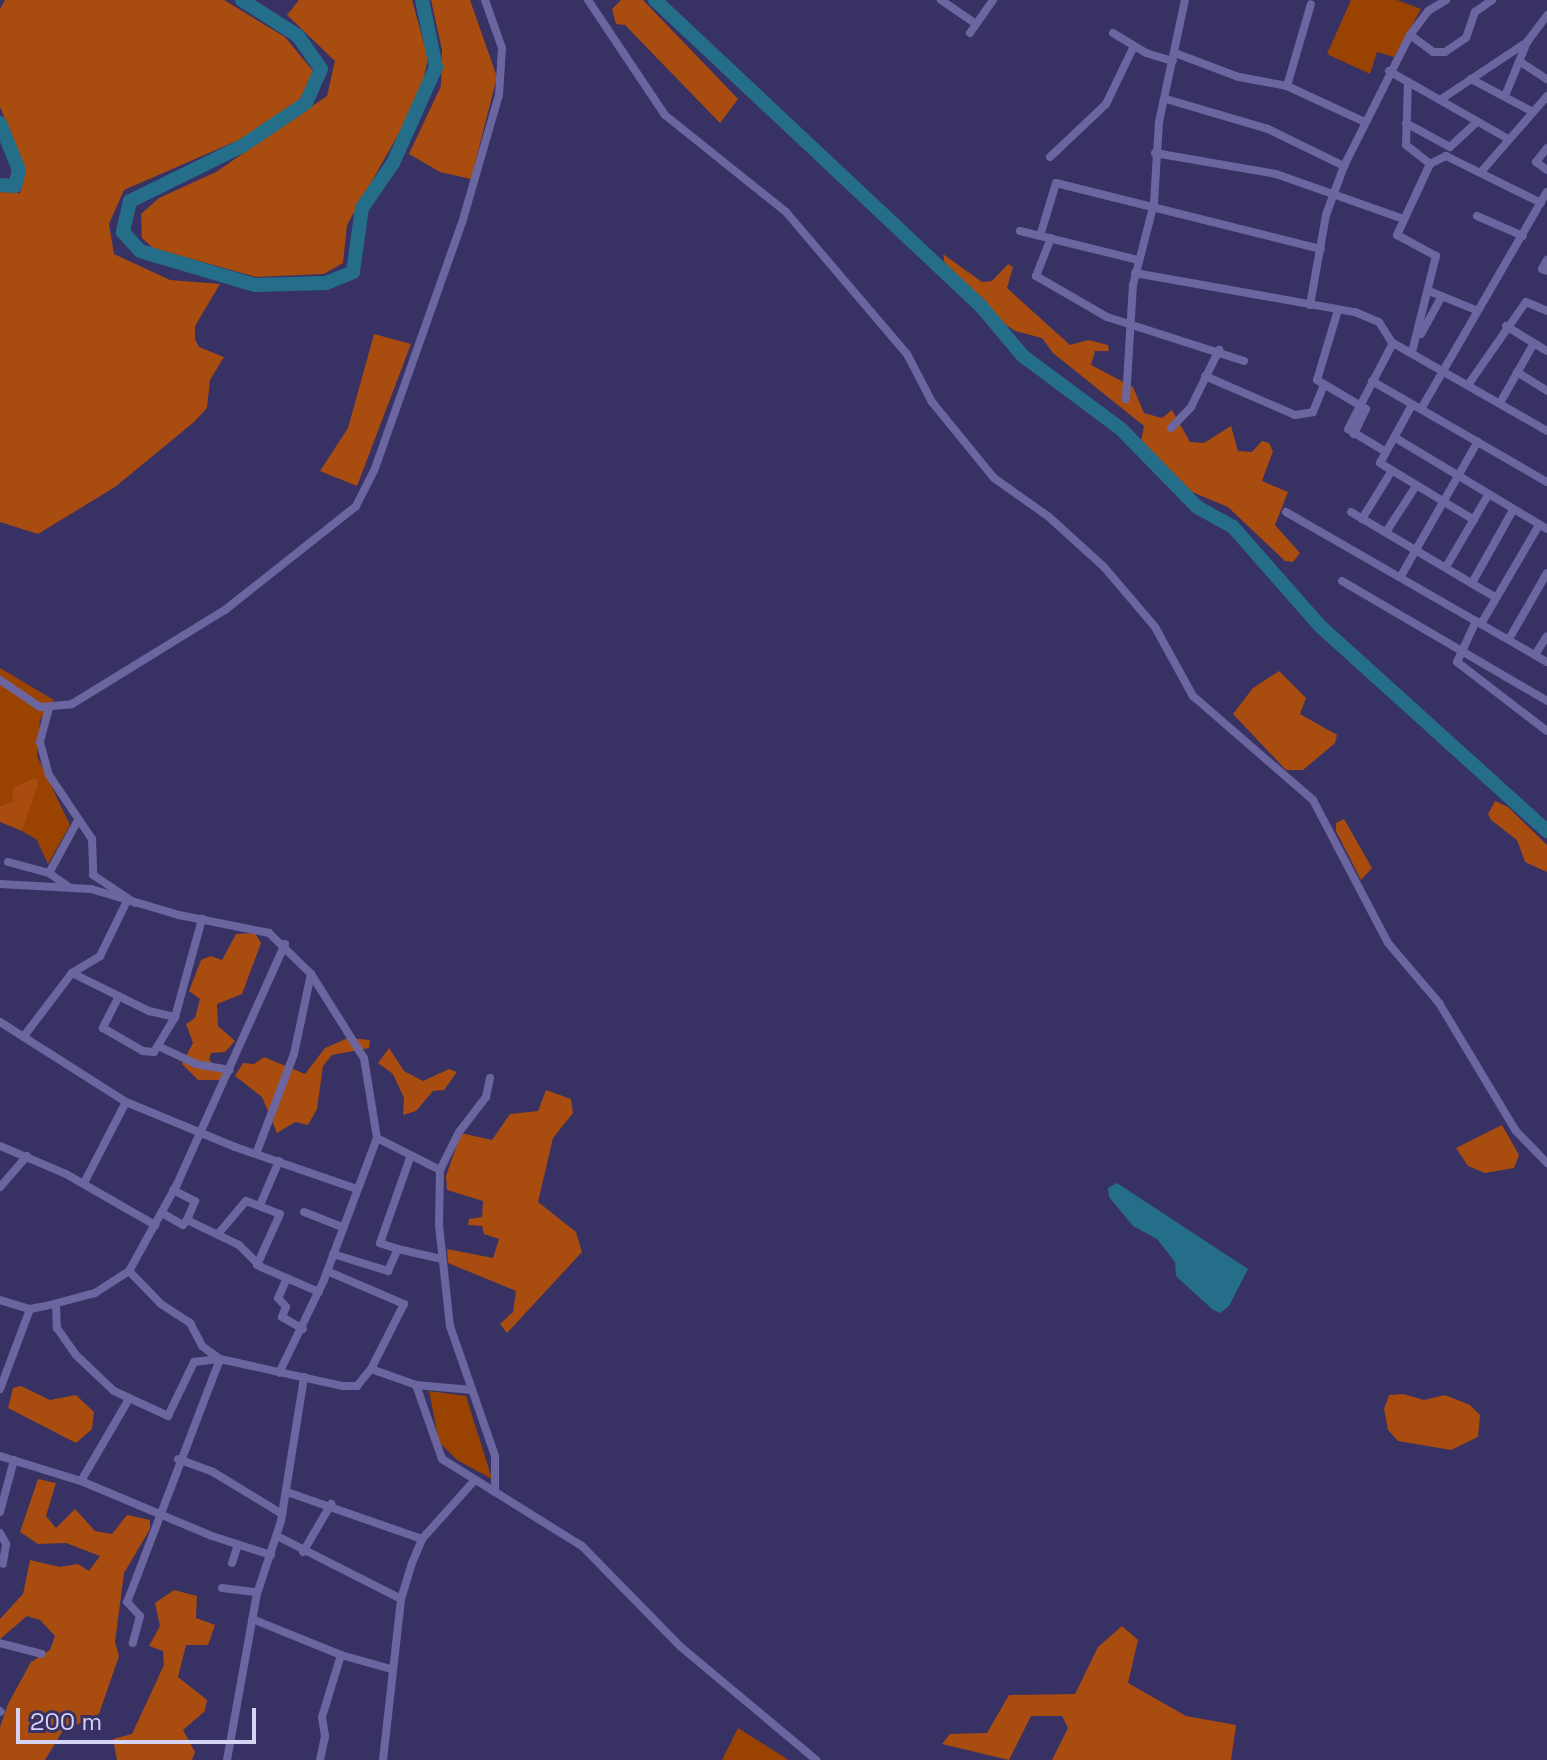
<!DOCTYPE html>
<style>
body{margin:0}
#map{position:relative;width:1547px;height:1760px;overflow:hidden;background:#383164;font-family:"Space Grotesk",sans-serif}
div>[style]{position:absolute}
.green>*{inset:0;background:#9a4200}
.forest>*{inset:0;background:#a84c0f}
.water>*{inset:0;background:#256e8a}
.river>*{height:14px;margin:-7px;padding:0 7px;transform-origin:7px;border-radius:7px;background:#256e8a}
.minor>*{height:8px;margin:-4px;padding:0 4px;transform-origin:4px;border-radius:4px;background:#6b669f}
span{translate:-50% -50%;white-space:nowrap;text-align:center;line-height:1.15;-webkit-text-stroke:6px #383164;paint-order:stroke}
.scale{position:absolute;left:16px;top:1708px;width:240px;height:36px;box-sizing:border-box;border:4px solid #d6d4f4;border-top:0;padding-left:10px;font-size:24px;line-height:28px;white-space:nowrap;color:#d6d4f4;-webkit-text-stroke:6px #383164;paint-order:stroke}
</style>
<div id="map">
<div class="green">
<div style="clip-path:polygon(1351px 0,1397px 0,1421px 9px,1394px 57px,1377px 52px,1370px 74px,1327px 54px)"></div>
<div style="clip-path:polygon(0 668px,54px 700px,40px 720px,37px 756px,70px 825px,48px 864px,37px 840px,22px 831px,34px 778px,14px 788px,12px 802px,0 806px)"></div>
<div style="clip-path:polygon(429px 1391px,466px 1396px,492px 1479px,457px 1460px,439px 1442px)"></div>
<div style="clip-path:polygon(738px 1728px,784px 1757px,788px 1760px,722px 1760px)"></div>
</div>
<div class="forest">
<div style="clip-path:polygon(5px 0,224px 0,285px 37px,317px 76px,294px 106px,241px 139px,124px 190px,109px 224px,114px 254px,170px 280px,220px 284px,195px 326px,195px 339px,199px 347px,224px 357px,210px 380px,207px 408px,194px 422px,115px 487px,38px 534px,0 522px,0 192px,20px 193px,26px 170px,0 107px,0 9px)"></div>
<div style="clip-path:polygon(299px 0,412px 0,428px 58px,420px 96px,347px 225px,343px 263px,324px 274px,256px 277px,153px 248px,142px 238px,141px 214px,159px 198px,216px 172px,327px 96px,335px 61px,287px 15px)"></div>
<div style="clip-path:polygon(431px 0,470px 0,497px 77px,471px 179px,440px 172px,409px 154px,441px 86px,442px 50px)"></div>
<div style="clip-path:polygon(621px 0,643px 0,738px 99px,720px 123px,625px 25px,616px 24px,612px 9px)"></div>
<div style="clip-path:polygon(943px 254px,982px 282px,992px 281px,1008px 264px,1013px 267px,1007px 288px,1070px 345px,1088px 340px,1108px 345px,1109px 351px,1095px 351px,1091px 365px,1133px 387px,1144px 413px,1162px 418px,1172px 410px,1190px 442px,1204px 443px,1231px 426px,1238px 451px,1252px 452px,1262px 441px,1269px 443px,1273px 451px,1262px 481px,1288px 492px,1275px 525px,1300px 553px,1293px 562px,1285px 561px,1228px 507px,1185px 489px,1141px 441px,1144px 426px,1053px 353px,1042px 338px,1015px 331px,996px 318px,945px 266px)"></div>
<div style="clip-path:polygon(374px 334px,411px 344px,357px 486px,320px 471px,348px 428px)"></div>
<div style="clip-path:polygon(1279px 671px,1306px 698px,1300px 714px,1337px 735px,1335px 743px,1303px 770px,1286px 770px,1233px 714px,1253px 688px)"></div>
<div style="clip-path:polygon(34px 778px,39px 781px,22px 831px,0 822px,0 806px,12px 802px,13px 788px)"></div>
<div style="clip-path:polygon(1495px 801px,1508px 807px,1547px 845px,1547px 872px,1525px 862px,1517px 840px,1491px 820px,1488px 814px)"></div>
<div style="clip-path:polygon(1344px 819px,1372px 868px,1361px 880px,1336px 831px,1336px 823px)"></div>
<div style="clip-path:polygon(255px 933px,261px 943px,242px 994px,217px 1004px,218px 1026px,235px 1041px,225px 1052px,211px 1053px,209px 1060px,225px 1073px,221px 1080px,198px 1080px,182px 1064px,193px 1043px,186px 1024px,195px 1018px,200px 999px,189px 991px,201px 960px,211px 956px,222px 960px,236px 934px)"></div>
<div style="clip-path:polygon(348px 1038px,370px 1040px,369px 1048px,332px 1055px,323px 1066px,317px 1109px,308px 1125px,295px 1122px,277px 1133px,262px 1097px,235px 1076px,243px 1063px,254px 1064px,264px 1057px,305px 1074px,325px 1048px)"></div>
<div style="clip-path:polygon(389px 1048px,404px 1071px,423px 1081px,449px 1069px,457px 1072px,444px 1090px,433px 1091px,416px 1111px,403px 1115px,404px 1098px,393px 1074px,378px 1063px)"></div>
<div style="clip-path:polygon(546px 1090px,571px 1099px,573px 1113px,553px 1138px,538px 1202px,576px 1232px,582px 1252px,507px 1333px,500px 1324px,513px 1312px,516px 1291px,448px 1263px,447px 1249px,493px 1258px,499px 1239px,484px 1234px,482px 1226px,468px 1225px,469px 1219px,482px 1217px,483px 1201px,447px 1190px,446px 1176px,461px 1133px,492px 1140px,510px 1114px,538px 1111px)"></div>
<div style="clip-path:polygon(1502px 1125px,1519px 1155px,1514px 1168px,1485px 1173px,1468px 1166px,1456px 1148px)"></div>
<div style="clip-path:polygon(21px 1386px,50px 1400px,76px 1395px,94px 1412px,92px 1429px,76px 1443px,8px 1408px,13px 1388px)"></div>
<div style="clip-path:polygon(1403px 1394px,1424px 1400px,1445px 1395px,1470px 1405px,1480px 1415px,1478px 1437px,1451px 1450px,1398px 1441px,1388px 1430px,1384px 1409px,1389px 1395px)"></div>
<div style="clip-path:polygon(38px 1479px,56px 1483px,46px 1516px,56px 1528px,75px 1509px,95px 1531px,112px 1534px,127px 1515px,150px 1520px,150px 1529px,124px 1573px,115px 1642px,119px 1656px,99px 1714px,62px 1732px,45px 1760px,0 1760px,0 1727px,8px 1704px,31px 1662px,50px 1650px,55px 1636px,40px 1620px,27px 1616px,0 1639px,0 1619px,23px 1594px,30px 1560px,60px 1567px,78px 1564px,89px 1571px,100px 1556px,66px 1543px,38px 1544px,20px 1532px)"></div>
<div style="clip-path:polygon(174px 1590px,197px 1596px,196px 1618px,215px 1625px,208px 1645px,186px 1645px,178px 1677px,207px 1700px,205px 1711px,183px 1730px,195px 1752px,192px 1760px,117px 1760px,113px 1739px,132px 1734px,164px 1665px,163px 1651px,149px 1646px,160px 1626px,155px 1603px)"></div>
<div style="clip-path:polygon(1122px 1626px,1138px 1640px,1128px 1683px,1186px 1716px,1236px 1725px,1231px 1760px,1052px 1760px,1068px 1728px,1062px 1716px,1031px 1716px,1009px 1760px,942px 1744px,950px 1734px,987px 1733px,1009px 1695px,1075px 1694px,1098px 1647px)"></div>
</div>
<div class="water">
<div style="clip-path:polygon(1117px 1183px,1248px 1269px,1229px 1306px,1220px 1313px,1212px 1309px,1176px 1276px,1175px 1262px,1157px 1239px,1133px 1226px,1109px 1197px,1108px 1188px)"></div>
</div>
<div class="river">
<div style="left:242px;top:0;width:67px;rotate:32.7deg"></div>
<div style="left:298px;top:36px;width:40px;rotate:55.1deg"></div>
<div style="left:321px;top:69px;width:37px;rotate:114deg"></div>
<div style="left:306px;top:103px;width:77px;rotate:146.1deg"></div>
<div style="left:242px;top:146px;width:125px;rotate:153.8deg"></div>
<div style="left:130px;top:201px;width:32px;rotate:103deg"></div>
<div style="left:123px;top:232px;width:25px;rotate:48deg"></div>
<div style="left:140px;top:251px;width:120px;rotate:16.5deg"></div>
<div style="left:255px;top:285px;width:71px;rotate:-1.6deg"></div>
<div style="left:326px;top:283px;width:29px;rotate:-22deg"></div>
<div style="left:353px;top:272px;width:65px;rotate:-82deg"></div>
<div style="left:362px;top:208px;width:55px;rotate:-55.4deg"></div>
<div style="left:393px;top:163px;width:105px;rotate:-65.9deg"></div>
<div style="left:436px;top:67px;width:68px;rotate:-101.8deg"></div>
<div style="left:655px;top:0;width:446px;rotate:43.2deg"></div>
<div style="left:980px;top:305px;width:67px;rotate:49.9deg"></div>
<div style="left:1023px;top:356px;width:122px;rotate:36.7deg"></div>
<div style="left:1121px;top:429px;width:109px;rotate:45.7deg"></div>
<div style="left:1197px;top:507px;width:41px;rotate:29.1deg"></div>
<div style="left:1233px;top:527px;width:132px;rotate:48.7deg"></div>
<div style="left:1320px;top:626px;width:306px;rotate:42.1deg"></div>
<div style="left:0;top:123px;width:51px;rotate:68deg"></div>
<div style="left:19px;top:170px;width:16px;rotate:104deg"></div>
<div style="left:15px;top:186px;width:15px;rotate:-176deg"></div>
</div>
<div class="minor">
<div style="left:588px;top:0;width:138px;rotate:56.2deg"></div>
<div style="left:665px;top:115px;width:155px;rotate:38.7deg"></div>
<div style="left:786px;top:212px;width:187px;rotate:49.6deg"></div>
<div style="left:907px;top:354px;width:54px;rotate:62.5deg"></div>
<div style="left:932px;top:402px;width:98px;rotate:50.8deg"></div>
<div style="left:994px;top:478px;width:67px;rotate:35.3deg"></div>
<div style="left:1049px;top:517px;width:74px;rotate:42.3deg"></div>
<div style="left:1104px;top:567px;width:79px;rotate:49.6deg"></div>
<div style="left:1155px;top:627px;width:79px;rotate:61.2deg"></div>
<div style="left:1193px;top:696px;width:159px;rotate:40.9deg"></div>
<div style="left:1313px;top:800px;width:161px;rotate:62.3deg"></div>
<div style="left:1388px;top:943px;width:79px;rotate:49.6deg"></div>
<div style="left:1439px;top:1003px;width:149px;rotate:59deg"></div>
<div style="left:1516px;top:1131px;width:45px;rotate:45.9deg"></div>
<div style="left:941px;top:0;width:42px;rotate:34.4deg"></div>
<div style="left:970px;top:33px;width:40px;rotate:-55.1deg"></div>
<div style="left:1113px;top:33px;width:39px;rotate:31deg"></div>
<div style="left:1146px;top:53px;width:28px;rotate:17deg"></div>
<div style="left:1410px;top:35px;width:29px;rotate:36deg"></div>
<div style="left:1433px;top:52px;width:12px"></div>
<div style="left:1445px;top:52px;width:25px;rotate:-34deg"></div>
<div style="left:1466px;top:38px;width:28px;rotate:-71deg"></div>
<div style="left:1475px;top:12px;width:21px;rotate:-35deg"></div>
<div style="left:1175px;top:53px;width:68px;rotate:20.6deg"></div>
<div style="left:1239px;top:77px;width:49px;rotate:10.6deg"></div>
<div style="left:1287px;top:86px;width:86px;rotate:24.8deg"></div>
<div style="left:1522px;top:63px;width:30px;rotate:33deg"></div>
<div style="left:1389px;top:71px;width:137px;rotate:29.7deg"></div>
<div style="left:1471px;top:79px;width:70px;rotate:28deg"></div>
<div style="left:1408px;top:82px;width:63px;rotate:91.8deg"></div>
<div style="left:1406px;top:145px;width:31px;rotate:38deg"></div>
<div style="left:1287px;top:86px;width:85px;rotate:-73.7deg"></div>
<div style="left:1505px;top:96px;width:58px;rotate:-67.8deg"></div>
<div style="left:1166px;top:99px;width:106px;rotate:16.4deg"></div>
<div style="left:1268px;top:129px;width:85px;rotate:26deg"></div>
<div style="left:1440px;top:100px;width:105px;rotate:-33.7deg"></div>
<div style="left:1527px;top:42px;width:34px;rotate:-53deg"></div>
<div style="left:1406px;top:123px;width:50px;rotate:28.6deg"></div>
<div style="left:1450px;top:147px;width:37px;rotate:-43deg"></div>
<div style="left:1547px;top:148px;width:18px;rotate:128deg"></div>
<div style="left:1536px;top:162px;width:14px;rotate:36deg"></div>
<div style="left:1155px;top:153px;width:123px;rotate:9.8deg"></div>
<div style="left:1276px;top:174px;width:133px;rotate:19.4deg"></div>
<div style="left:1050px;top:157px;width:77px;rotate:-43.4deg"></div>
<div style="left:1106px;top:104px;width:64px;rotate:-64.2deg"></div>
<div style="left:1481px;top:172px;width:101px;rotate:-49deg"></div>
<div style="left:1477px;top:216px;width:50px;rotate:23.5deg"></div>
<div style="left:1020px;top:231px;width:122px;rotate:13.8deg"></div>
<div style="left:1040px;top:236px;width:55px;rotate:-73.2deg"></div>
<div style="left:1056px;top:183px;width:273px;rotate:14deg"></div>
<div style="left:1051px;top:238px;width:41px;rotate:111.5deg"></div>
<div style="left:1036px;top:276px;width:82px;rotate:30deg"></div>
<div style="left:1107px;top:317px;width:144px;rotate:17.8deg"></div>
<div style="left:1547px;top:260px;width:10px;rotate:119deg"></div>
<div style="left:1542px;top:269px;width:5px;rotate:22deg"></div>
<div style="left:1135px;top:273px;width:223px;rotate:10.1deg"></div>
<div style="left:1355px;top:312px;width:26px;rotate:23deg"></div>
<div style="left:1379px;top:322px;width:25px;rotate:58deg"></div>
<div style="left:1429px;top:291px;width:51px;rotate:22deg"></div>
<div style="left:1310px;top:305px;width:91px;rotate:-79.9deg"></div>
<div style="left:1326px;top:215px;width:52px;rotate:-69.8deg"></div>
<div style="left:1344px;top:166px;width:147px;rotate:-63.3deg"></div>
<div style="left:1410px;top:35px;width:30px;rotate:-53deg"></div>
<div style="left:1428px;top:11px;width:21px;rotate:-31deg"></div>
<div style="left:1338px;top:310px;width:73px;rotate:106.7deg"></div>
<div style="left:1317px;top:380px;width:57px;rotate:30.6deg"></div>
<div style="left:1366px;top:409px;width:28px;rotate:116deg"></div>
<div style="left:1506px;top:326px;width:48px;rotate:31.4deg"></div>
<div style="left:1421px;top:334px;width:43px;rotate:-61.1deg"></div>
<div style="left:1412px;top:352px;width:99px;rotate:-76deg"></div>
<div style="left:1436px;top:256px;width:44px;rotate:-151.7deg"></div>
<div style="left:1397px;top:235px;width:78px;rotate:-65.1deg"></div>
<div style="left:1430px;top:164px;width:18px;rotate:-27deg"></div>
<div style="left:1446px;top:156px;width:106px;rotate:26.3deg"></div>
<div style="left:1517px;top:372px;width:36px;rotate:32deg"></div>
<div style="left:1205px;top:376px;width:98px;rotate:23.4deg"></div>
<div style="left:1295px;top:415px;width:18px;rotate:-9deg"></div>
<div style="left:1313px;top:412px;width:29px;rotate:-68deg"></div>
<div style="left:1372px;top:381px;width:202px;rotate:30deg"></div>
<div style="left:1468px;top:385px;width:101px;rotate:-55.1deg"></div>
<div style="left:1526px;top:302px;width:23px;rotate:23deg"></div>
<div style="left:1126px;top:399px;width:114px;rotate:-86.5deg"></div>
<div style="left:1133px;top:285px;width:85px;rotate:-75.6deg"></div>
<div style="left:1154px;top:203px;width:81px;rotate:-86.5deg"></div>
<div style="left:1159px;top:122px;width:125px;rotate:-78deg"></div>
<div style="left:1500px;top:403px;width:69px;rotate:-60.5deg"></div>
<div style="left:1412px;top:405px;width:66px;rotate:118.9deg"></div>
<div style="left:1380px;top:463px;width:110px;rotate:31.2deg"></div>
<div style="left:1421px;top:409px;width:251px;rotate:-59.9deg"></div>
<div style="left:1171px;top:428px;width:29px;rotate:-46deg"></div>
<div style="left:1191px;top:407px;width:64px;rotate:-63.8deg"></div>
<div style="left:1394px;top:437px;width:179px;rotate:31deg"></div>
<div style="left:1386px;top:452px;width:44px;rotate:-148.8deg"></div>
<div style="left:1348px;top:429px;width:97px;rotate:-62.4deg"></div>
<div style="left:1393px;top:343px;width:177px;rotate:29.7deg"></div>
<div style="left:1286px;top:512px;width:301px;rotate:29.9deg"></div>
<div style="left:1351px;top:512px;width:167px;rotate:30.6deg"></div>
<div style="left:1362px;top:519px;width:55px;rotate:-58.3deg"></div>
<div style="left:1386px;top:532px;width:55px;rotate:-56.9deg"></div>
<div style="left:1446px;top:567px;width:83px;rotate:-59.7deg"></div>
<div style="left:1401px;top:576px;width:155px;rotate:-60.3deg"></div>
<div style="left:1342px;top:581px;width:238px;rotate:30.3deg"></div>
<div style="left:1472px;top:583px;width:84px;rotate:-60.7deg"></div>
<div style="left:1476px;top:621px;width:45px;rotate:114.9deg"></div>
<div style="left:1457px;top:662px;width:113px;rotate:37.5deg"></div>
<div style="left:1481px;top:624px;width:115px;rotate:-59.6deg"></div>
<div style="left:1509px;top:639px;width:76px;rotate:-60.1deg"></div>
<div style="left:1535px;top:655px;width:22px;rotate:-58deg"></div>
<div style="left:0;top:680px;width:48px;rotate:34deg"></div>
<div style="left:40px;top:707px;width:32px;rotate:-5deg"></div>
<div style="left:72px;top:704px;width:180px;rotate:-31.6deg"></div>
<div style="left:225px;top:610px;width:167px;rotate:-38.4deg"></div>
<div style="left:356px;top:506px;width:39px;rotate:-63deg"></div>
<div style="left:374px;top:471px;width:263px;rotate:-70.5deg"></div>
<div style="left:462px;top:223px;width:133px;rotate:-73.9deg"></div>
<div style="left:499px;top:95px;width:47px;rotate:-86.3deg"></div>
<div style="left:502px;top:48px;width:51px;rotate:-109.5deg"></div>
<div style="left:49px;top:708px;width:35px;rotate:105deg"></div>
<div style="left:40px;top:742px;width:34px;rotate:75deg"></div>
<div style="left:49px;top:775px;width:77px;rotate:56.1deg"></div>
<div style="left:92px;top:839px;width:36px;rotate:88deg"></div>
<div style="left:93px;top:875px;width:50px;rotate:33.7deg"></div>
<div style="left:8px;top:862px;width:42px;rotate:15deg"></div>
<div style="left:49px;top:873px;width:24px;rotate:35deg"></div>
<div style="left:49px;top:873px;width:58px;rotate:-61.2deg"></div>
<div style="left:0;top:884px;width:91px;rotate:3.1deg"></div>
<div style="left:91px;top:889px;width:92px;rotate:16.5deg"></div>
<div style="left:179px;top:915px;width:92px;rotate:11.3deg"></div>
<div style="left:269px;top:933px;width:59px;rotate:44.3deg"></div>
<div style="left:311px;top:974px;width:99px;rotate:57.8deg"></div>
<div style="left:364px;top:1058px;width:81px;rotate:80.8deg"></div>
<div style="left:377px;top:1138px;width:152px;rotate:110.5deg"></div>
<div style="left:324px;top:1280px;width:103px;rotate:115.8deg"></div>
<div style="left:285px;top:944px;width:265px;rotate:114.2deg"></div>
<div style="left:176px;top:1186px;width:97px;rotate:118.9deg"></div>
<div style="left:129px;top:1271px;width:46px;rotate:45.9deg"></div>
<div style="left:161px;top:1304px;width:35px;rotate:33deg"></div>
<div style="left:190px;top:1323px;width:26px;rotate:62deg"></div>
<div style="left:202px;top:1346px;width:22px;rotate:36deg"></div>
<div style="left:220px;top:1359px;width:126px;rotate:12.4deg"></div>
<div style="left:343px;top:1386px;width:14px"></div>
<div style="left:357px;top:1386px;width:22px;rotate:-51deg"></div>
<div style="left:371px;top:1369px;width:48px;rotate:19.6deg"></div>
<div style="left:416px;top:1385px;width:78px;rotate:70.6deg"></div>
<div style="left:442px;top:1459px;width:165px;rotate:31.9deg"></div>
<div style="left:582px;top:1546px;width:141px;rotate:45.6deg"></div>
<div style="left:681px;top:1647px;width:176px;rotate:39.9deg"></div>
<div style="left:72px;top:973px;width:86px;rotate:26.3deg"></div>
<div style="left:149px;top:1011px;width:27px;rotate:13deg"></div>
<div style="left:175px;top:1017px;width:102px;rotate:-74.6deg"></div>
<div style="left:119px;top:996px;width:36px;rotate:117deg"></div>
<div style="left:103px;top:1028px;width:46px;rotate:29.9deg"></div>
<div style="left:143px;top:1051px;width:11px;rotate:5deg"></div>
<div style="left:154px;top:1052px;width:41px;rotate:-59deg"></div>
<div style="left:0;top:1022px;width:149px;rotate:32.4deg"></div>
<div style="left:126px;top:1102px;width:118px;rotate:22.4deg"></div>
<div style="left:235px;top:1147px;width:129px;rotate:19deg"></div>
<div style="left:24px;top:1036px;width:79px;rotate:-52.7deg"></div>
<div style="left:72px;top:973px;width:33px;rotate:-31deg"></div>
<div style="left:100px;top:956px;width:61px;rotate:-63.9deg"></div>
<div style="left:158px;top:1046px;width:42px;rotate:25.3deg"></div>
<div style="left:196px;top:1064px;width:34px;rotate:10deg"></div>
<div style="left:490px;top:1078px;width:19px;rotate:102deg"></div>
<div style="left:486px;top:1097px;width:44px;rotate:127.6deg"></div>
<div style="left:459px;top:1132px;width:42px;rotate:116.6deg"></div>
<div style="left:440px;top:1170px;width:55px;rotate:91deg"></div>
<div style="left:439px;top:1225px;width:102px;rotate:83.8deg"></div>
<div style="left:450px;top:1326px;width:138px;rotate:70.9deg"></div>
<div style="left:495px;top:1456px;width:36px;rotate:90deg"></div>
<div style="left:377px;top:1138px;width:71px;rotate:26.9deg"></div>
<div style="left:0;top:1146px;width:72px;rotate:23deg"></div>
<div style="left:66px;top:1174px;width:103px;rotate:29.8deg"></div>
<div style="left:256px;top:1154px;width:107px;rotate:-69.2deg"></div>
<div style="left:294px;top:1054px;width:82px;rotate:-78deg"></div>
<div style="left:84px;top:1183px;width:91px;rotate:-62.6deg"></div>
<div style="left:0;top:1187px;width:41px;rotate:-48.9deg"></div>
<div style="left:173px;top:1190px;width:25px;rotate:27deg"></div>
<div style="left:195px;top:1201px;width:21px;rotate:113deg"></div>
<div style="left:187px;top:1220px;width:58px;rotate:25.7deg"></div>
<div style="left:239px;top:1245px;width:31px;rotate:45deg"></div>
<div style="left:261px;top:1267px;width:63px;rotate:23.3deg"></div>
<div style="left:260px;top:1205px;width:48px;rotate:-66.6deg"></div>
<div style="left:304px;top:1212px;width:41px;rotate:21.5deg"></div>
<div style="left:162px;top:1213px;width:24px;rotate:30deg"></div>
<div style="left:183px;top:1225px;width:6px;rotate:-51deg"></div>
<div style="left:218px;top:1234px;width:43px;rotate:-49.7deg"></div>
<div style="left:246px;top:1201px;width:36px;rotate:21deg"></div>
<div style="left:280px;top:1214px;width:56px;rotate:114.3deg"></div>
<div style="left:398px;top:1249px;width:19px;rotate:-162deg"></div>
<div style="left:380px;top:1243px;width:90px;rotate:-70.6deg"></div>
<div style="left:333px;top:1254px;width:58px;rotate:17.2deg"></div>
<div style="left:388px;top:1271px;width:24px;rotate:-66deg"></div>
<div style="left:398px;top:1249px;width:44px;rotate:13.1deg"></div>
<div style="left:327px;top:1271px;width:84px;rotate:23.2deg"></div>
<div style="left:404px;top:1304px;width:73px;rotate:116.9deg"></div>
<div style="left:287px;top:1278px;width:22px;rotate:114deg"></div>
<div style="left:278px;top:1298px;width:12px;rotate:48deg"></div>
<div style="left:286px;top:1307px;width:11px;rotate:112deg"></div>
<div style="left:282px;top:1317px;width:24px;rotate:30deg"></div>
<div style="left:0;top:1300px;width:31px;rotate:17deg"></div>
<div style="left:30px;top:1309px;width:16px;rotate:-11deg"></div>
<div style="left:46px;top:1306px;width:51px;rotate:-14.9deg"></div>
<div style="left:95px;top:1293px;width:40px;rotate:-32.9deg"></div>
<div style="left:56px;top:1304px;width:24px;rotate:88deg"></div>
<div style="left:57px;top:1328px;width:33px;rotate:55deg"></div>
<div style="left:76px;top:1355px;width:52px;rotate:43.5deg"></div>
<div style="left:114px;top:1391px;width:60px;rotate:24.8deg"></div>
<div style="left:168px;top:1416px;width:60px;rotate:-64.3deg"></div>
<div style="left:194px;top:1362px;width:26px;rotate:-7deg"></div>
<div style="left:220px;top:1359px;width:260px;rotate:110.9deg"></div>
<div style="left:127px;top:1602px;width:19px;rotate:47deg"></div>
<div style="left:140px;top:1616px;width:28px;rotate:105deg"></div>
<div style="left:416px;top:1385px;width:56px;rotate:5.1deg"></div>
<div style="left:0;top:1389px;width:85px;rotate:-69.4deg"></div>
<div style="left:0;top:1456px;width:85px;rotate:17.2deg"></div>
<div style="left:81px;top:1481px;width:142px;rotate:22.8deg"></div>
<div style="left:212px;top:1536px;width:62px;rotate:17.9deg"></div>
<div style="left:178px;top:1459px;width:37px;rotate:20deg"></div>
<div style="left:213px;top:1472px;width:81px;rotate:31.3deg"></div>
<div style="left:81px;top:1481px;width:95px;rotate:-59.7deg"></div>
<div style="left:287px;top:1492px;width:143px;rotate:19.2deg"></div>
<div style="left:0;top:1512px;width:54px;rotate:-74.9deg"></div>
<div style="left:0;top:1533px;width:13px;rotate:61deg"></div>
<div style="left:6px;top:1544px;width:20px;rotate:99deg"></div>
<div style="left:277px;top:1536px;width:139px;rotate:26.9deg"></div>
<div style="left:303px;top:1552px;width:56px;rotate:-59.7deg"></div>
<div style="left:232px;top:1563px;width:19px;rotate:-72deg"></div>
<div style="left:222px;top:1588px;width:35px;rotate:7deg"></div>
<div style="left:252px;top:1619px;width:96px;rotate:22deg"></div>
<div style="left:341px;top:1655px;width:52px;rotate:15.6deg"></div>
<div style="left:0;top:1643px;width:43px;rotate:14.7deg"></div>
<div style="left:0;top:1711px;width:1px;rotate:45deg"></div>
<div style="left:227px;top:1760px;width:169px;rotate:-79.8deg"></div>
<div style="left:257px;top:1594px;width:77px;rotate:-71.8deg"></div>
<div style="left:281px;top:1521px;width:146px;rotate:-80.9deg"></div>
<div style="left:320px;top:1760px;width:25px;rotate:-78deg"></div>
<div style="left:325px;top:1736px;width:19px;rotate:-99deg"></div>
<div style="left:322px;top:1717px;width:65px;rotate:-73deg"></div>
<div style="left:383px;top:1760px;width:162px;rotate:-83.6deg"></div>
<div style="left:401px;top:1599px;width:38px;rotate:-73deg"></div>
<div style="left:412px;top:1563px;width:26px;rotate:-67deg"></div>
<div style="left:422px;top:1539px;width:78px;rotate:-48.1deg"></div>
</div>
<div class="scale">200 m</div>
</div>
